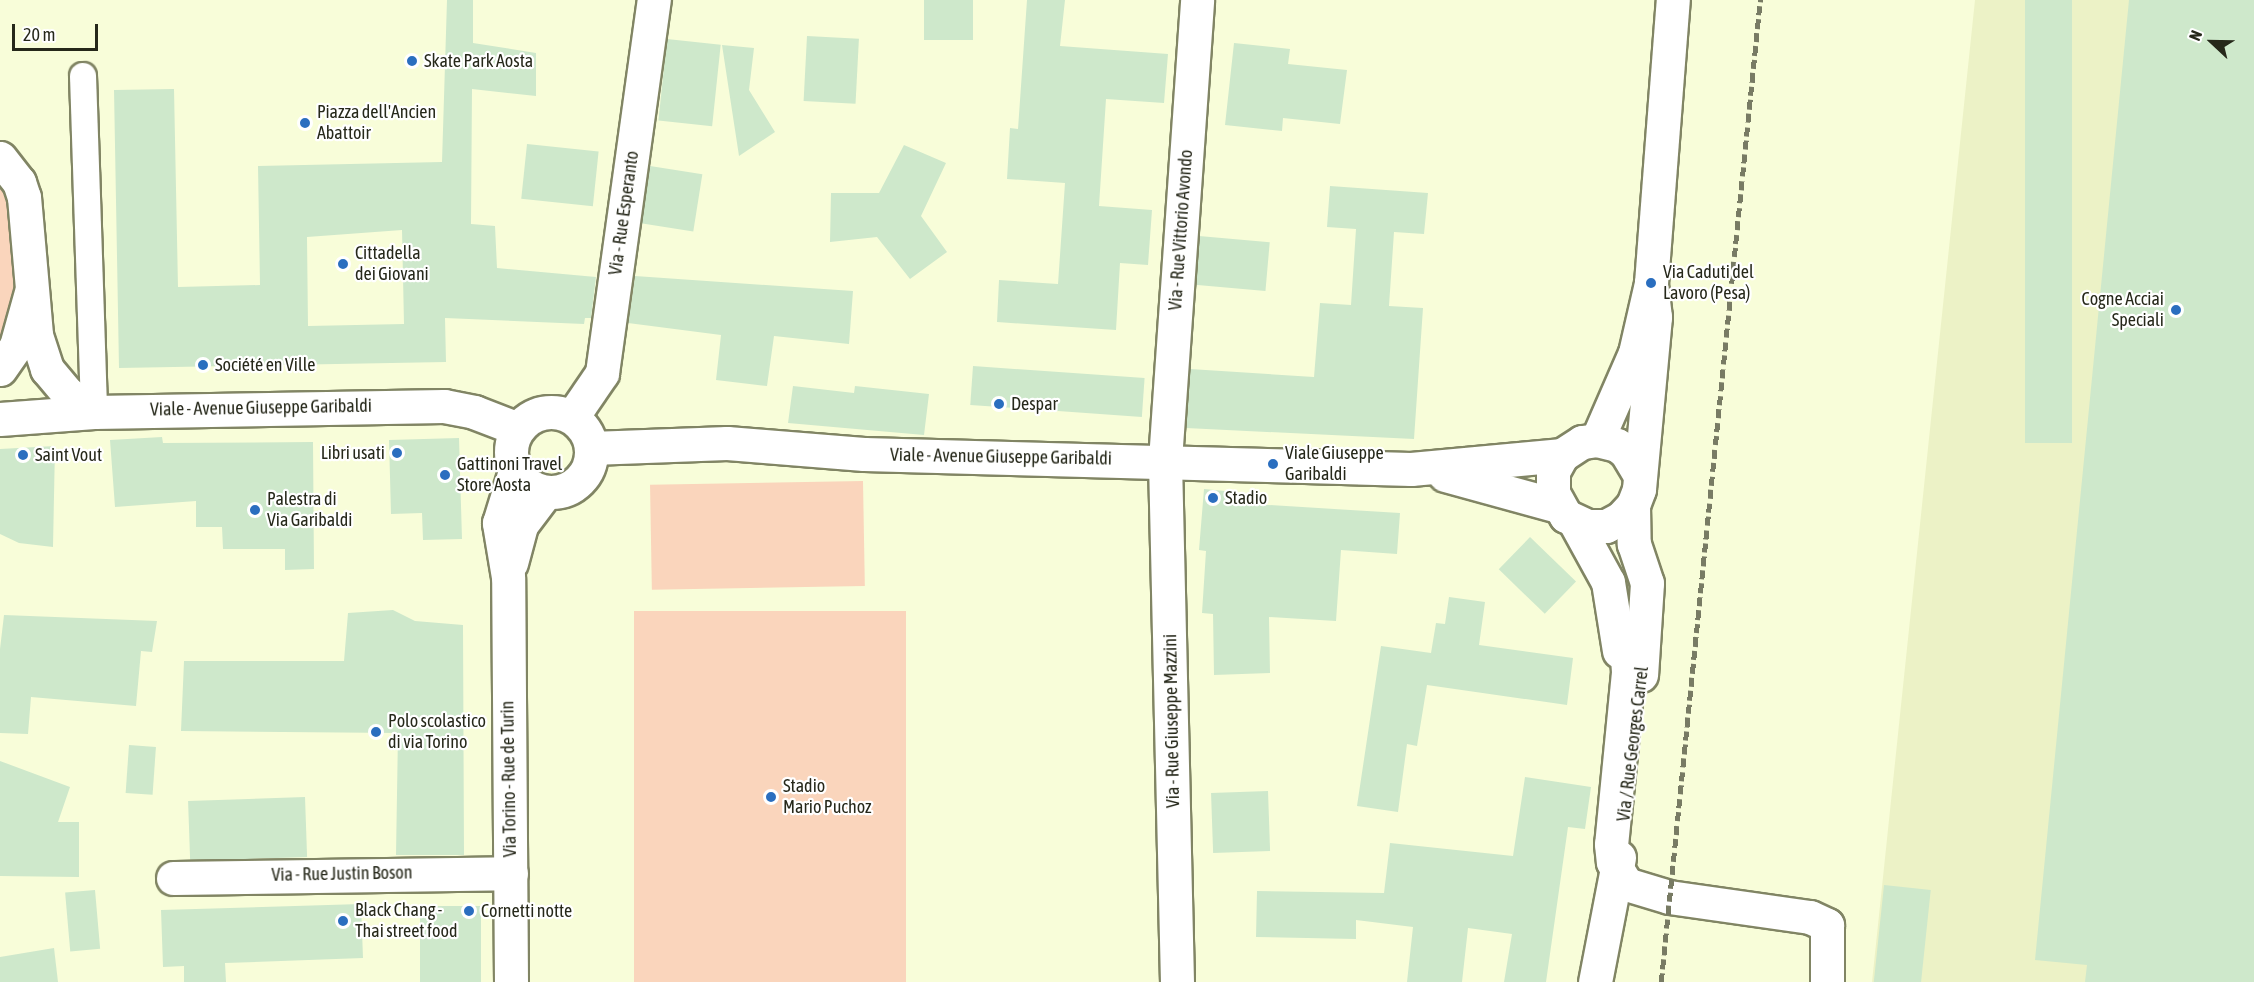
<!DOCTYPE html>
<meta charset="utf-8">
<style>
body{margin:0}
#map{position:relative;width:2254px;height:982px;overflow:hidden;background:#f8fdd9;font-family:"Asap Condensed",sans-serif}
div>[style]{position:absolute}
.built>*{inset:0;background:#ecf2c6}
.green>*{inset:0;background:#fad5bc;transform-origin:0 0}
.building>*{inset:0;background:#cee8cb;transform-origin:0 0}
.roads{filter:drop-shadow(2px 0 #818564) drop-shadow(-2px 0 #818564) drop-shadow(0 2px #818564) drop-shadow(0 -2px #818564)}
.pedestrian>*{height:26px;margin:-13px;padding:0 13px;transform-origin:13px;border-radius:13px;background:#fff}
.minor>*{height:33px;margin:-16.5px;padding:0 16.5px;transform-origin:16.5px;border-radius:16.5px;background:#fff}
.tertiary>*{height:33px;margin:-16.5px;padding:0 16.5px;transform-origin:16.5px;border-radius:16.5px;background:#fff}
.tertiary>.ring{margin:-16.5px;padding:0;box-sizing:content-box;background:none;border:33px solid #fff;border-radius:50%}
.rail>*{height:4.5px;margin-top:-2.25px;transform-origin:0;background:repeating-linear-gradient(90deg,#787b64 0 9px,transparent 0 13.5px)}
.dots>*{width:16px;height:16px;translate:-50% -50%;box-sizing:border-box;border:3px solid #fff;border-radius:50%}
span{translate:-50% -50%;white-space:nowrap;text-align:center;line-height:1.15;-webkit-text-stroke:4.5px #fff;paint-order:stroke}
.poi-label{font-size:18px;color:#26281a}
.left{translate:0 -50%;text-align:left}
.right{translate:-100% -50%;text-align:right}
.street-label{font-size:18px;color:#26281a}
.north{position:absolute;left:2182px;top:12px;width:60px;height:60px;-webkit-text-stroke:4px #fff;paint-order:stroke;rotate:292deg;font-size:16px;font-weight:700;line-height:24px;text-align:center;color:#26281a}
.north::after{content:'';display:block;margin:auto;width:21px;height:27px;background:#26281a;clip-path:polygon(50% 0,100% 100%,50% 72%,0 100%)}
.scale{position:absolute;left:12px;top:24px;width:86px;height:27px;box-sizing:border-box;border:3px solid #26281a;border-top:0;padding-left:8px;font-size:18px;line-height:21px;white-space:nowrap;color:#26281a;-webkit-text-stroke:4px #fff;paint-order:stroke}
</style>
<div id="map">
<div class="built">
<div style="clip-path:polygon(1975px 0,2254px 0,2254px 982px,1872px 982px)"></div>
</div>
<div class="green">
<div style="clip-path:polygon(0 182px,11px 218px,14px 298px,0 353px)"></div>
<div style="left:863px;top:481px;width:105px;height:213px;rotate:89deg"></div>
<div style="left:906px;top:611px;width:371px;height:272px;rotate:90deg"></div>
</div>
<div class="building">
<div style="clip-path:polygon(evenodd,447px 0,473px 0,473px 43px,536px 53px,536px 96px,472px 89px,471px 224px,495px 226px,497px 268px,596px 277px,591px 318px,585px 318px,584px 324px,445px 318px,446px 362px,119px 368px,114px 90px,174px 89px,178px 287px,260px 285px,258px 166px,442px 162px,447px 0,402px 230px,404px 324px,308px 326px,307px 237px,402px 230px)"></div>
<div style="left:924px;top:0;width:49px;height:40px"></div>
<div style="clip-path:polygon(1027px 0,1065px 0,1060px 46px,1168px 54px,1164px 103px,1106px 99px,1099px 206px,1152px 210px,1148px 265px,1120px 263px,1116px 330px,997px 322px,999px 280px,1058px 284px,1065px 183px,1007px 179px,1010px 128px,1018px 129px)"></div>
<div style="left:2025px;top:0;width:47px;height:443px"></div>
<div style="clip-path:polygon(2129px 0,2254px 0,2254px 982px,2085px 982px,2087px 965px,2035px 960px)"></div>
<div style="left:807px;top:36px;width:52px;height:65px;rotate:3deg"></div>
<div style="left:667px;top:39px;width:54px;height:82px;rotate:6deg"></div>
<div style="clip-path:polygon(1234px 43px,1290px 49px,1288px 64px,1347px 70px,1340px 124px,1283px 118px,1282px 131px,1225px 125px)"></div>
<div style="clip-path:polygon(722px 45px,754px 48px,749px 90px,775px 132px,739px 156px)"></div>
<div style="left:527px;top:144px;width:72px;height:55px;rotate:6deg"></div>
<div style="clip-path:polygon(904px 145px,946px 163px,921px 216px,947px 252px,910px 279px,877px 237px,830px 242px,831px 193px,879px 193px)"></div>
<div style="left:650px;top:166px;width:53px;height:58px;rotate:9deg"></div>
<div style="clip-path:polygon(1330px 186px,1428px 193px,1424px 234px,1394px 232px,1389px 306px,1423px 308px,1414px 439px,1186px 428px,1190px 369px,1314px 377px,1320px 303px,1351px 305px,1356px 229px,1327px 227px)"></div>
<div style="left:1199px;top:236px;width:71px;height:49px;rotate:5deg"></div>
<div style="clip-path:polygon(635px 276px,853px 291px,849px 344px,774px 336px,767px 386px,716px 380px,721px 335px,628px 323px)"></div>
<div style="left:973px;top:366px;width:172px;height:39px;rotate:4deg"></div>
<div style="clip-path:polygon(793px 386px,854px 393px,855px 386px,929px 394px,924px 435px,788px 423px)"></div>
<div style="clip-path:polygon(162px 437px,163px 443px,313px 442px,314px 569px,285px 570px,285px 549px,223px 549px,222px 527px,196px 527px,196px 501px,115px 507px,110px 440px)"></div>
<div style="clip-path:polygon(459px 438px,462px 539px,423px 540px,422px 513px,391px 514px,389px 440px)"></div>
<div style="clip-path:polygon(55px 446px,53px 547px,19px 543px,0 534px,0 449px)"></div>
<div style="clip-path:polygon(1204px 489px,1235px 492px,1235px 503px,1400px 513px,1397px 554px,1341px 550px,1336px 621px,1269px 617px,1270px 673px,1214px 675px,1213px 614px,1202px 613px,1206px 551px,1199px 550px)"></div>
<div style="left:1530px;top:537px;width:64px;height:45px;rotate:44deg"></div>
<div style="clip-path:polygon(1449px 597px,1485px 602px,1479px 645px,1573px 658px,1567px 705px,1427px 685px,1417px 746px,1407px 744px,1398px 812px,1357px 806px,1381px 646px,1431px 653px,1436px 623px,1445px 624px)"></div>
<div style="clip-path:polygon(393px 610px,415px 621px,463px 625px,464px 855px,396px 855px,398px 733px,181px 731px,184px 661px,344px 661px,348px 613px)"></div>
<div style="clip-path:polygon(4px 615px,157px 621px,152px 652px,141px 651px,136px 706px,31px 697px,28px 734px,0 733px,0 649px)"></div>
<div style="left:129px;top:745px;width:27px;height:48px;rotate:4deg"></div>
<div style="clip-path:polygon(0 761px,70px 787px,58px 822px,79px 822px,79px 877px,0 876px)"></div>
<div style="clip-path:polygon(1525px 777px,1591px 787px,1585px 829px,1568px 827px,1546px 982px,1504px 982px,1512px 934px,1468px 928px,1462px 982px,1407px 982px,1413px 927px,1356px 920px,1356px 939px,1256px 937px,1257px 891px,1384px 893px,1390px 843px,1513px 856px)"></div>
<div style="left:1268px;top:791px;width:60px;height:57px;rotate:88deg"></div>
<div style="left:305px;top:797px;width:60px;height:117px;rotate:88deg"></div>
<div style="left:1884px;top:885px;width:47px;height:98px;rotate:6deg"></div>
<div style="left:95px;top:890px;width:59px;height:30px;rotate:85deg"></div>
<div style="clip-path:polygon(361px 904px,363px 958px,225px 963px,226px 982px,184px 982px,184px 966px,163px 967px,161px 910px)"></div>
<div style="left:420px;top:906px;width:61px;height:76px"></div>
<div style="clip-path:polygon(54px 948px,58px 982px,0 982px,0 957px)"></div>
</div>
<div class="roads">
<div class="pedestrian">
<div style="left:83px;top:76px;width:336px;rotate:88.1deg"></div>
</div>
<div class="minor">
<div style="left:0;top:369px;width:28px;rotate:-55deg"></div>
<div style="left:16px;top:346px;width:56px;rotate:-74.5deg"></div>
<div style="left:572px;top:417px;width:53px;rotate:-55.7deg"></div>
<div style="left:602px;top:373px;width:377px;rotate:-82.1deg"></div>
<div style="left:0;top:419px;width:94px;rotate:-4.3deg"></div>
<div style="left:511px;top:563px;width:39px;rotate:-75deg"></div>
<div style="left:521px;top:525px;width:41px;rotate:-52.9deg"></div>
<div style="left:173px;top:878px;width:338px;rotate:-0.8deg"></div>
<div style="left:511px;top:982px;width:405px;rotate:-90.4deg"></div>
<div style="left:508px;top:577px;width:55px;rotate:-99.5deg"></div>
<div style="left:499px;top:523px;width:54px;rotate:-72.9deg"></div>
<div style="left:1177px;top:982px;width:522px;rotate:-91.32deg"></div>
<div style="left:1165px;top:460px;width:461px;rotate:-86deg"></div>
</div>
<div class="tertiary">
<div style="left:0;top:158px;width:31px;rotate:52deg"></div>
<div style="left:19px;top:182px;width:16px;rotate:72deg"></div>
<div style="left:24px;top:197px;width:139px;rotate:85deg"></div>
<div style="left:36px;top:335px;width:36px;rotate:72deg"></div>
<div style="left:47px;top:369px;width:31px;rotate:50deg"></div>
<div style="left:67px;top:393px;width:33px;rotate:35deg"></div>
<div style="left:94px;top:412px;width:350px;rotate:-1deg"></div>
<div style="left:444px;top:406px;width:31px;rotate:11deg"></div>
<div style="left:474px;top:412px;width:47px;rotate:21.1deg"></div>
<div class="ring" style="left:511px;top:412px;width:47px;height:47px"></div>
<div style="left:1597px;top:440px;width:95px;rotate:-66.4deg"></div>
<div style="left:1635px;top:353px;width:72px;rotate:-77.1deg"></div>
<div style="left:1651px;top:283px;width:284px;rotate:-85.6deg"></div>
<div style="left:591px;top:448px;width:136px;rotate:-2.1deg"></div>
<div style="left:727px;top:443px;width:137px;rotate:4.6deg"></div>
<div style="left:864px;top:454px;width:547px;rotate:1.57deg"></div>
<div style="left:1411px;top:469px;width:152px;rotate:-5.3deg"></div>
<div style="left:1638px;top:472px;width:23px;rotate:-121deg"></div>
<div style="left:1626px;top:452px;width:11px;rotate:-142deg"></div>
<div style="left:1617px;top:445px;width:21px;rotate:-166deg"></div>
<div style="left:1597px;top:440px;width:15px;rotate:172deg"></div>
<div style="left:1582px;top:442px;width:24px;rotate:147deg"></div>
<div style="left:1562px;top:455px;width:18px;rotate:119deg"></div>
<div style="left:1553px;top:471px;width:22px;rotate:90deg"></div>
<div style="left:1553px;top:493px;width:26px;rotate:61deg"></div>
<div style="left:1566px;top:516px;width:23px;rotate:25deg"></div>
<div style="left:1587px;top:526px;width:19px"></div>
<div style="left:1606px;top:526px;width:17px;rotate:-28deg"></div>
<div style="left:1621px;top:518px;width:18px;rotate:-47deg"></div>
<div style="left:1633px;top:505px;width:17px;rotate:-69deg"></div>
<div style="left:1639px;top:489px;width:173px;rotate:-84.7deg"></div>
<div style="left:1655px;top:317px;width:34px;rotate:-97deg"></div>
<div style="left:1445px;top:475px;width:117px;rotate:15.3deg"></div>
<div style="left:1633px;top:505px;width:39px;rotate:89deg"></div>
<div style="left:1634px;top:544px;width:41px;rotate:71.6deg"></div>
<div style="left:1647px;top:583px;width:92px;rotate:93.7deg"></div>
<div style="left:1575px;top:522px;width:68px;rotate:61.2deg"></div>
<div style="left:1608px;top:582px;width:70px;rotate:80.9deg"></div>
<div style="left:1618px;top:629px;width:16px;rotate:60deg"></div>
<div style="left:1626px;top:643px;width:29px;rotate:86deg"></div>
<div style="left:1628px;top:672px;width:173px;rotate:95.6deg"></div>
<div style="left:1611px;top:844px;width:18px;rotate:84deg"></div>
<div style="left:1613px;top:862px;width:26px;rotate:59deg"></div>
<div style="left:1626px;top:884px;width:45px;rotate:16.8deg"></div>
<div style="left:1669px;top:897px;width:142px;rotate:8.1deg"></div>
<div style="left:1810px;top:917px;width:19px;rotate:25deg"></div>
<div style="left:1827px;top:925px;width:57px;rotate:90deg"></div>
<div style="left:1595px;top:982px;width:127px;rotate:-79.1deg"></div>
</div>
</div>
<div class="rail">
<div style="left:1661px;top:982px;width:987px;rotate:-84.24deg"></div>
</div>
<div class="dots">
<div style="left:412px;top:61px;background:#2a6ebf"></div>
<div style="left:305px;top:123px;background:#2a6ebf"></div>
<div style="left:343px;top:264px;background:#2a6ebf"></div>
<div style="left:1651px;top:283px;background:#2a6ebf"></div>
<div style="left:2176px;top:310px;background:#2a6ebf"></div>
<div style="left:203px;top:365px;background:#2a6ebf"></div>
<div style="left:999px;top:404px;background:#2a6ebf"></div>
<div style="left:397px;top:453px;background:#2a6ebf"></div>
<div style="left:23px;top:455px;background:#2a6ebf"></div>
<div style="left:1273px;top:464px;background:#2a6ebf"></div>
<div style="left:445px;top:475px;background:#2a6ebf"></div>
<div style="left:1213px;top:498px;background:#2a6ebf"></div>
<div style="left:255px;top:510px;background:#2a6ebf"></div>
<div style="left:376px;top:732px;background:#2a6ebf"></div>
<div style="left:771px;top:797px;background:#2a6ebf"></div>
<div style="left:469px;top:911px;background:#2a6ebf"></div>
<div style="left:343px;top:921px;background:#2a6ebf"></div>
</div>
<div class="poi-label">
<span class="left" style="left:424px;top:61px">Skate Park Aosta</span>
<span class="left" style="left:317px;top:123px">Piazza dell'Ancien<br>Abattoir</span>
<span class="left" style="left:355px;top:264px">Cittadella<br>dei Giovani</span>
<span class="left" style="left:1663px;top:283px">Via Caduti del<br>Lavoro (Pesa)</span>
<span class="right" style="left:2164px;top:310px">Cogne Acciai<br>Speciali</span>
<span class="left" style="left:215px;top:365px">Société en Ville</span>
<span class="left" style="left:1011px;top:404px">Despar</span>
<span class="right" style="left:385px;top:453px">Libri usati</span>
<span class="left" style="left:1285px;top:464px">Viale Giuseppe<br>Garibaldi</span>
<span class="left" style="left:35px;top:455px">Saint Vout</span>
<span class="left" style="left:457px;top:475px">Gattinoni Travel<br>Store Aosta</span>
<span class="left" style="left:1225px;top:498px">Stadio</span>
<span class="left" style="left:267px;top:510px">Palestra di<br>Via Garibaldi</span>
<span class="left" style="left:388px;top:732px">Polo scolastico<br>di via Torino</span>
<span class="left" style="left:783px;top:797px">Stadio<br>Mario Puchoz</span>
<span class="left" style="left:355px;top:921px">Black Chang -<br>Thai street food</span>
<span class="left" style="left:481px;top:911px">Cornetti notte</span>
</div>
<div class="street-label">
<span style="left:624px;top:213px;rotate:-82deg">Via - Rue Esperanto</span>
<span style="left:1181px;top:230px;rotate:-86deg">Via - Rue Vittorio Avondo</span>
<span style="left:261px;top:408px;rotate:-1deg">Viale - Avenue Giuseppe Garibaldi</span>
<span style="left:1001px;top:457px;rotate:1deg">Viale - Avenue Giuseppe Garibaldi</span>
<span style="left:1172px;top:721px;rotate:-91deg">Via - Rue Giuseppe Mazzini</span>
<span style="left:1633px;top:744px;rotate:-83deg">Via / Rue Georges Carrel</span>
<span style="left:509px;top:779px;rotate:-91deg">Via Torino - Rue de Turin</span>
<span style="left:342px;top:874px;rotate:-1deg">Via - Rue Justin Boson</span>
</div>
<div class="north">N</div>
<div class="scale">20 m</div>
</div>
